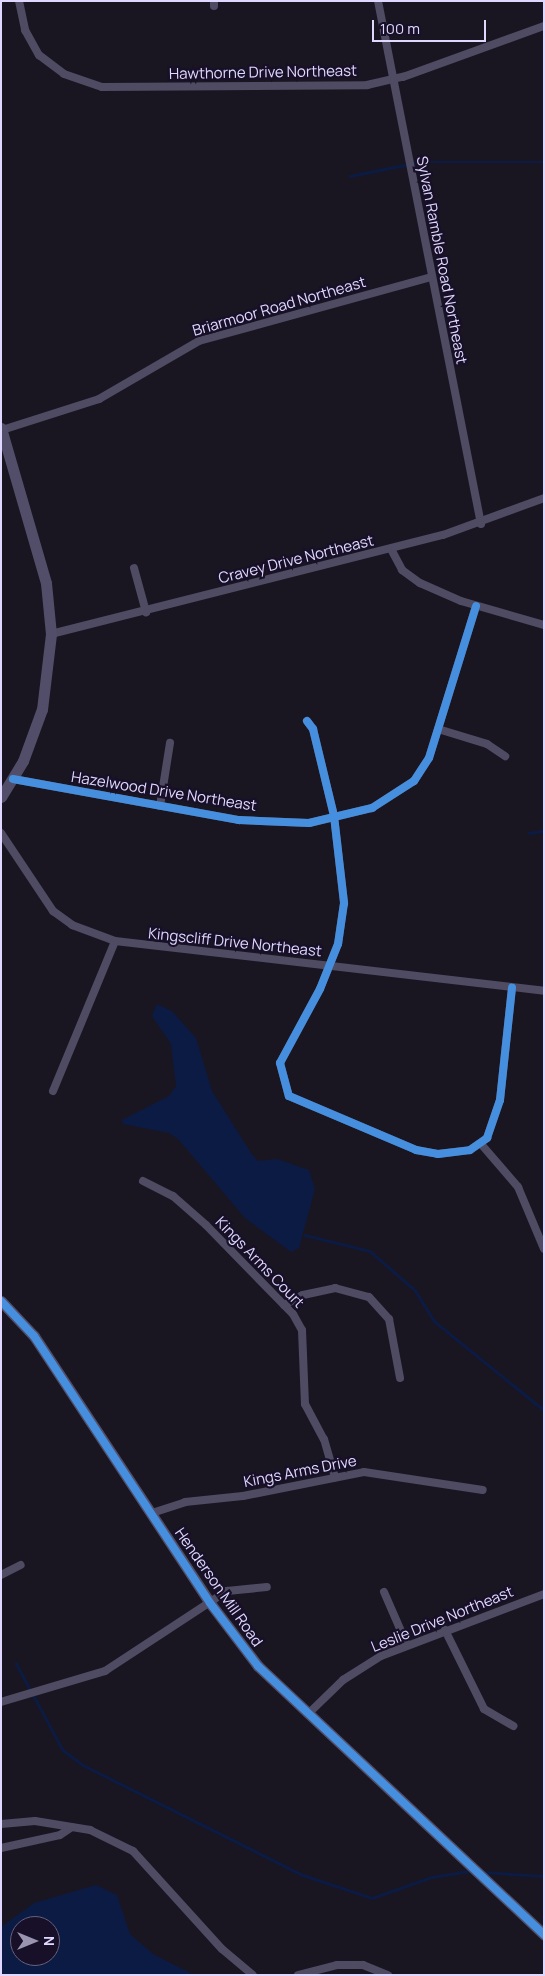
<!DOCTYPE html>
<style>
body{margin:0}
#map{position:relative;width:545px;height:1976px;overflow:hidden;background:#191622;font-family:Manrope,sans-serif}
div>[style]{position:absolute}
.water>*{inset:0;background:#0c1b43}
.stream>*{height:2.5px;margin:-1.25px;padding:0 1.25px;transform-origin:1.25px;border-radius:1.25px;background:#0c1b43}
.street>*{height:8px;margin:-4px;padding:0 4px;transform-origin:4px;border-radius:4px;background:#4f4b63}
.secondary>*{height:11px;margin:-5.5px;padding:0 5.5px;transform-origin:5.5px;border-radius:5.5px;background:#524e69}
.cycleway>*{height:8px;margin:-4px;padding:0 4px;transform-origin:4px;border-radius:4px;background:#468fdf}
span{translate:-50% -50%;white-space:nowrap;text-align:center;line-height:1.15;-webkit-text-stroke:4.5px #171028;paint-order:stroke}
.street-label{font-size:15px;color:#e0d8fe}
.frame{position:absolute;inset:0;border:2px solid #e0d8fe;pointer-events:none}
.north{position:absolute;left:10px;top:1916px;width:50px;height:50px;box-sizing:border-box;background:#171028;border:1px solid #67607e;border-radius:50%;rotate:90deg;font-size:14px;font-weight:700;line-height:20px;text-align:center;color:#e0d8fe}
.north::after{content:'';display:block;margin:auto;width:18px;height:22px;background:#9a94b1;clip-path:polygon(50% 0,100% 100%,50% 72%,0 100%)}
.scale{position:absolute;left:372px;top:20px;width:114px;height:22px;box-sizing:border-box;border:2px solid #e0d8fe;border-top:0;padding-left:6px;font-size:15px;line-height:18px;white-space:nowrap;color:#e0d8fe;-webkit-text-stroke:4px #171028;paint-order:stroke}
</style>
<div id="map">
<div class="water">
<div style="clip-path:polygon(157px 1004px,172px 1011px,196px 1038px,212px 1091px,251px 1153px,258px 1161px,277px 1159px,309px 1170px,315px 1189px,299px 1248px,291px 1252px,245px 1218px,178px 1139px,169px 1133px,123px 1124px,122px 1120px,169px 1096px,176px 1086px,171px 1044px,152px 1016px)"></div>
<div style="clip-path:polygon(evenodd,96px 1885px,117px 1895px,130px 1934px,153px 1954px,194px 1975px,1px 1975px,1px 1927px,34px 1903px,96px 1885px,20px 1926px,50px 1926px,50px 1956px,20px 1956px,20px 1926px)"></div>
</div>
<div class="stream">
<div style="left:350px;top:176px;width:71px;rotate:-11.3deg"></div>
<div style="left:420px;top:162px;width:124px"></div>
<div style="left:529px;top:833px;width:15px;rotate:-8deg"></div>
<div style="left:305px;top:1235px;width:67px;rotate:13.8deg"></div>
<div style="left:370px;top:1251px;width:60px;rotate:40.9deg"></div>
<div style="left:415px;top:1290px;width:36px;rotate:58deg"></div>
<div style="left:434px;top:1321px;width:141px;rotate:39deg"></div>
<div style="left:16px;top:1663px;width:99px;rotate:61.6deg"></div>
<div style="left:63px;top:1750px;width:25px;rotate:37deg"></div>
<div style="left:83px;top:1765px;width:246px;rotate:26.6deg"></div>
<div style="left:303px;top:1875px;width:73px;rotate:18.4deg"></div>
<div style="left:372px;top:1898px;width:64px;rotate:-19.3deg"></div>
<div style="left:432px;top:1877px;width:39px;rotate:-9deg"></div>
<div style="left:482px;top:1872px;width:62px;rotate:3.7deg"></div>
</div>
<div class="street">
<div style="left:19px;top:1px;width:30px;rotate:78deg"></div>
<div style="left:25px;top:30px;width:29px;rotate:61deg"></div>
<div style="left:39px;top:55px;width:31px;rotate:37deg"></div>
<div style="left:64px;top:74px;width:40px;rotate:18.9deg"></div>
<div style="left:102px;top:87px;width:265px;rotate:-0.4deg"></div>
<div style="left:367px;top:85px;width:37px;rotate:-13deg"></div>
<div style="left:403px;top:77px;width:150px;rotate:-19.9deg"></div>
<div style="left:214px;top:1px;width:5px;rotate:90deg"></div>
<div style="left:378px;top:1px;width:533px;rotate:78.86deg"></div>
<div style="left:2px;top:430px;width:102px;rotate:-17.7deg"></div>
<div style="left:99px;top:399px;width:116px;rotate:-30.1deg"></div>
<div style="left:199px;top:341px;width:241px;rotate:-15.4deg"></div>
<div style="left:391px;top:549px;width:24px;rotate:62deg"></div>
<div style="left:402px;top:570px;width:22px;rotate:36deg"></div>
<div style="left:420px;top:583px;width:45px;rotate:23.7deg"></div>
<div style="left:461px;top:601px;width:86px;rotate:16.1deg"></div>
<div style="left:134px;top:568px;width:46px;rotate:74.7deg"></div>
<div style="left:51px;top:634px;width:404px;rotate:-14.2deg"></div>
<div style="left:443px;top:535px;width:108px;rotate:-20.1deg"></div>
<div style="left:307px;top:721px;width:10px;rotate:53deg"></div>
<div style="left:313px;top:729px;width:89px;rotate:76.4deg"></div>
<div style="left:334px;top:816px;width:88px;rotate:83.4deg"></div>
<div style="left:344px;top:903px;width:41px;rotate:98.3deg"></div>
<div style="left:338px;top:944px;width:48px;rotate:111.8deg"></div>
<div style="left:320px;top:989px;width:84px;rotate:118.4deg"></div>
<div style="left:280px;top:1063px;width:34px;rotate:75deg"></div>
<div style="left:289px;top:1096px;width:138px;rotate:23deg"></div>
<div style="left:416px;top:1150px;width:22px;rotate:10deg"></div>
<div style="left:438px;top:1154px;width:32px;rotate:-7deg"></div>
<div style="left:470px;top:1150px;width:21px;rotate:-35deg"></div>
<div style="left:487px;top:1138px;width:40px;rotate:-71.1deg"></div>
<div style="left:500px;top:1100px;width:113px;rotate:-83.9deg"></div>
<div style="left:438px;top:729px;width:51px;rotate:17deg"></div>
<div style="left:487px;top:744px;width:22px;rotate:34deg"></div>
<div style="left:13px;top:779px;width:230px;rotate:10.3deg"></div>
<div style="left:239px;top:820px;width:70px;rotate:2.5deg"></div>
<div style="left:309px;top:823px;width:65px;rotate:-13.4deg"></div>
<div style="left:372px;top:808px;width:50px;rotate:-32.7deg"></div>
<div style="left:414px;top:781px;width:27px;rotate:-57deg"></div>
<div style="left:429px;top:758px;width:159px;rotate:-72.8deg"></div>
<div style="left:160px;top:806px;width:64px;rotate:-81deg"></div>
<div style="left:1px;top:833px;width:94px;rotate:56.3deg"></div>
<div style="left:53px;top:911px;width:24px;rotate:36deg"></div>
<div style="left:72px;top:925px;width:46px;rotate:20.4deg"></div>
<div style="left:115px;top:941px;width:432px;rotate:6.6deg"></div>
<div style="left:53px;top:1091px;width:162px;rotate:-67.5deg"></div>
<div style="left:481px;top:1144px;width:57px;rotate:49.3deg"></div>
<div style="left:518px;top:1187px;width:67px;rotate:67.2deg"></div>
<div style="left:143px;top:1181px;width:34px;rotate:27deg"></div>
<div style="left:173px;top:1196px;width:44px;rotate:41.3deg"></div>
<div style="left:206px;top:1225px;width:124px;rotate:45.7deg"></div>
<div style="left:293px;top:1314px;width:18px;rotate:61deg"></div>
<div style="left:302px;top:1330px;width:74px;rotate:87.7deg"></div>
<div style="left:305px;top:1404px;width:40px;rotate:62deg"></div>
<div style="left:324px;top:1439px;width:40px;rotate:74deg"></div>
<div style="left:284px;top:1305px;width:21px;rotate:-28deg"></div>
<div style="left:303px;top:1295px;width:33px;rotate:-12deg"></div>
<div style="left:335px;top:1288px;width:35px;rotate:15deg"></div>
<div style="left:369px;top:1297px;width:30px;rotate:48deg"></div>
<div style="left:389px;top:1319px;width:60px;rotate:79.4deg"></div>
<div style="left:152px;top:1513px;width:35px;rotate:-18deg"></div>
<div style="left:185px;top:1502px;width:58px;rotate:-5.9deg"></div>
<div style="left:243px;top:1496px;width:123px;rotate:-11.2deg"></div>
<div style="left:364px;top:1472px;width:120px;rotate:8.6deg"></div>
<div style="left:1px;top:1575px;width:22px;rotate:-27deg"></div>
<div style="left:384px;top:1592px;width:58px;rotate:66.5deg"></div>
<div style="left:445px;top:1630px;width:88px;rotate:63.7deg"></div>
<div style="left:484px;top:1709px;width:34px;rotate:30deg"></div>
<div style="left:1px;top:1702px;width:109px;rotate:-16.6deg"></div>
<div style="left:105px;top:1671px;width:146px;rotate:-33.3deg"></div>
<div style="left:227px;top:1591px;width:40px;rotate:-5.7deg"></div>
<div style="left:308px;top:1714px;width:49px;rotate:-44.2deg"></div>
<div style="left:343px;top:1680px;width:45px;rotate:-32.3deg"></div>
<div style="left:381px;top:1656px;width:174px;rotate:-20.8deg"></div>
<div style="left:1px;top:1824px;width:34px;rotate:-5deg"></div>
<div style="left:35px;top:1821px;width:56px;rotate:9.3deg"></div>
<div style="left:90px;top:1830px;width:48px;rotate:26deg"></div>
<div style="left:133px;top:1851px;width:132px;rotate:47.8deg"></div>
<div style="left:222px;top:1949px;width:40px;rotate:40deg"></div>
<div style="left:1px;top:1848px;width:60px;rotate:-12.4deg"></div>
<div style="left:60px;top:1835px;width:14px;rotate:-34deg"></div>
<div style="left:298px;top:1975px;width:40px;rotate:-14.4deg"></div>
<div style="left:337px;top:1965px;width:26px"></div>
<div style="left:363px;top:1965px;width:27px;rotate:22deg"></div>
</div>
<div class="secondary">
<div style="left:1px;top:428px;width:161px;rotate:73.8deg"></div>
<div style="left:46px;top:583px;width:51px;rotate:84.4deg"></div>
<div style="left:51px;top:634px;width:76px;rotate:96.8deg"></div>
<div style="left:42px;top:709px;width:55px;rotate:110.1deg"></div>
<div style="left:23px;top:761px;width:42px;rotate:121.4deg"></div>
<div style="left:1px;top:1301px;width:48px;rotate:46.7deg"></div>
<div style="left:34px;top:1336px;width:320px;rotate:56.6deg"></div>
<div style="left:210px;top:1603px;width:79px;rotate:52.7deg"></div>
<div style="left:258px;top:1666px;width:393px;rotate:43.2deg"></div>
</div>
<div class="cycleway">
<div style="left:307px;top:721px;width:10px;rotate:53deg"></div>
<div style="left:313px;top:729px;width:89px;rotate:76.4deg"></div>
<div style="left:334px;top:816px;width:88px;rotate:83.4deg"></div>
<div style="left:344px;top:903px;width:41px;rotate:98.3deg"></div>
<div style="left:338px;top:944px;width:48px;rotate:111.8deg"></div>
<div style="left:320px;top:989px;width:84px;rotate:118.4deg"></div>
<div style="left:280px;top:1063px;width:34px;rotate:75deg"></div>
<div style="left:289px;top:1096px;width:138px;rotate:23deg"></div>
<div style="left:416px;top:1150px;width:22px;rotate:10deg"></div>
<div style="left:438px;top:1154px;width:32px;rotate:-7deg"></div>
<div style="left:470px;top:1150px;width:21px;rotate:-35deg"></div>
<div style="left:487px;top:1138px;width:40px;rotate:-71.1deg"></div>
<div style="left:500px;top:1100px;width:113px;rotate:-83.9deg"></div>
<div style="left:13px;top:779px;width:230px;rotate:10.3deg"></div>
<div style="left:239px;top:820px;width:70px;rotate:2.5deg"></div>
<div style="left:309px;top:823px;width:65px;rotate:-13.4deg"></div>
<div style="left:372px;top:808px;width:50px;rotate:-32.7deg"></div>
<div style="left:414px;top:781px;width:27px;rotate:-57deg"></div>
<div style="left:429px;top:758px;width:159px;rotate:-72.8deg"></div>
<div style="left:1px;top:1301px;width:48px;rotate:46.7deg"></div>
<div style="left:34px;top:1336px;width:320px;rotate:56.6deg"></div>
<div style="left:210px;top:1603px;width:79px;rotate:52.7deg"></div>
<div style="left:258px;top:1666px;width:393px;rotate:43.2deg"></div>
</div>
<div class="street-label">
<span style="left:263px;top:72px;rotate:-1deg">Hawthorne Drive Northeast</span>
<span style="left:442px;top:260px;rotate:79deg">Sylvan Ramble Road Northeast</span>
<span style="left:279px;top:306px;rotate:-16deg">Briarmoor Road Northeast</span>
<span style="left:296px;top:559px;rotate:-14deg">Cravey Drive Northeast</span>
<span style="left:164px;top:791px;rotate:9deg">Hazelwood Drive Northeast</span>
<span style="left:235px;top:942px;rotate:6deg">Kingscliff Drive Northeast</span>
<span style="left:260px;top:1262px;rotate:46deg">Kings Arms Court</span>
<span style="left:300px;top:1471px;rotate:-11deg">Kings Arms Drive</span>
<span style="left:219px;top:1587px;rotate:55deg">Henderson Mill Road</span>
<span style="left:442px;top:1619px;rotate:-22deg">Leslie Drive Northeast</span>
</div>
<div class="frame"></div>
<div class="north">N</div>
<div class="scale">100 m</div>
</div>
